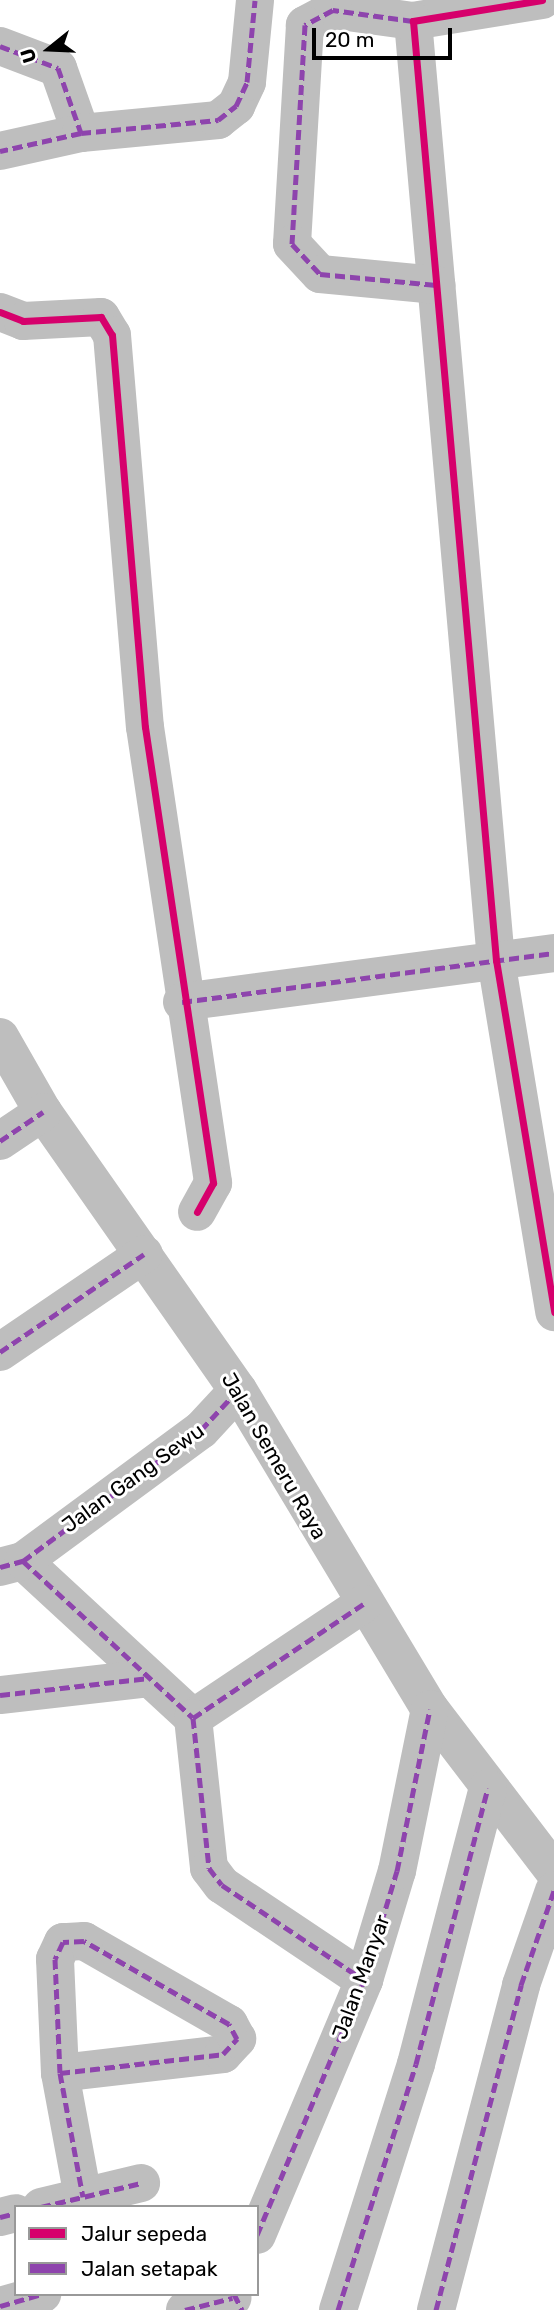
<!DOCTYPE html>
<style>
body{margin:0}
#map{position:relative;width:554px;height:2310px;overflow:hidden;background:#fff;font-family:Rubik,sans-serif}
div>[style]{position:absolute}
.minor>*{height:38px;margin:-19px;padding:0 19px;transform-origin:19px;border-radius:19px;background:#bebebe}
.quiet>*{height:5px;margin-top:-2.5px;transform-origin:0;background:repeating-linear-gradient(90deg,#8e44ad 0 10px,transparent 0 15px)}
.cycleway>*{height:7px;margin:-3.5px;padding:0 3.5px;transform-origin:3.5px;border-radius:3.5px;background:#d6006c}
span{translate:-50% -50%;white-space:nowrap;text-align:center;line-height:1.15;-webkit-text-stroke:6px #fff;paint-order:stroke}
.street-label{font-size:21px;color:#000}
.legend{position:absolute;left:14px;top:2205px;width:245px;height:91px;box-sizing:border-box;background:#fff;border:2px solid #999;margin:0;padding:9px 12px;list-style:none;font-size:21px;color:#000}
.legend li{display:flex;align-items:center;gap:14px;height:35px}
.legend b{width:35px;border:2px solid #999}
.north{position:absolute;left:14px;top:14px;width:70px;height:70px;-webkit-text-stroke:5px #fff;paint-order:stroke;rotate:252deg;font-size:19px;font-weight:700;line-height:28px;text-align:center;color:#000}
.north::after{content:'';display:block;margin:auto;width:24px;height:32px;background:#000;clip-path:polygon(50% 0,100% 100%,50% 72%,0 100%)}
.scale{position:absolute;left:312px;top:28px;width:140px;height:32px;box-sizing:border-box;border:4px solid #000;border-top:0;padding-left:9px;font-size:21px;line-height:24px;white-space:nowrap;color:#000;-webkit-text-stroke:5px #fff;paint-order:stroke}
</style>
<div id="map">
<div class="minor">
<div style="left:542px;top:0;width:131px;rotate:170.8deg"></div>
<div style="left:413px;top:21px;width:943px;rotate:84.95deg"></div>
<div style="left:496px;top:960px;width:357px;rotate:80.6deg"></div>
<div style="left:413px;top:21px;width:81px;rotate:-172.2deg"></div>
<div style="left:333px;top:10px;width:32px;rotate:152deg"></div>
<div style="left:305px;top:25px;width:219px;rotate:93.4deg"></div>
<div style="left:292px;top:244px;width:41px;rotate:47deg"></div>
<div style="left:320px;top:274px;width:117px;rotate:5.4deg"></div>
<div style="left:0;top:46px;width:62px;rotate:20.8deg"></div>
<div style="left:58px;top:68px;width:69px;rotate:70.5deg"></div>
<div style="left:81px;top:133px;width:83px;rotate:167.5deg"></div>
<div style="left:81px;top:133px;width:138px;rotate:-5.4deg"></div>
<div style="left:218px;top:120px;width:23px;rotate:-38deg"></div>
<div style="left:236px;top:106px;width:26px;rotate:-65deg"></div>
<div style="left:247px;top:82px;width:82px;rotate:-84.4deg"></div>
<div style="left:0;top:312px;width:25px;rotate:21deg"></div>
<div style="left:23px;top:321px;width:78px;rotate:-2.9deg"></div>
<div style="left:101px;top:317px;width:21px;rotate:59deg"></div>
<div style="left:112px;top:335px;width:393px;rotate:85.2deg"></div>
<div style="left:145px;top:727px;width:461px;rotate:81.5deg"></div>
<div style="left:213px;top:1183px;width:33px;rotate:119deg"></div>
<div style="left:182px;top:1002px;width:375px;rotate:-7.5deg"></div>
<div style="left:0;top:1037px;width:86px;rotate:60.2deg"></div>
<div style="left:43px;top:1112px;width:340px;rotate:55deg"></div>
<div style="left:238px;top:1390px;width:372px;rotate:59deg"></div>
<div style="left:430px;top:1709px;width:204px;rotate:52.6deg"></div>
<div style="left:0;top:1141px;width:52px;rotate:-34deg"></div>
<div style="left:0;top:1352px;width:174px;rotate:-34.2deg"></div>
<div style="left:23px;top:1561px;width:231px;rotate:42.7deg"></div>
<div style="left:193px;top:1718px;width:205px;rotate:-33.8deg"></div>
<div style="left:0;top:1567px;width:24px;rotate:-15deg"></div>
<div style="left:23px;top:1561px;width:221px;rotate:-36.4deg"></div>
<div style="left:201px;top:1430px;width:54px;rotate:-47.2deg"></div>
<div style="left:0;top:1695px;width:150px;rotate:-6.5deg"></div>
<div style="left:193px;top:1718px;width:151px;rotate:83.9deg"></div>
<div style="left:209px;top:1868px;width:21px;rotate:53deg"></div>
<div style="left:222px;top:1885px;width:171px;rotate:33.8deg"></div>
<div style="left:60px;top:2073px;width:164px;rotate:-6.6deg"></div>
<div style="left:223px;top:2054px;width:21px;rotate:-47deg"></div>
<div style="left:237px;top:2039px;width:17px;rotate:-118deg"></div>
<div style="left:229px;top:2024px;width:167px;rotate:-150.2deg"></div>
<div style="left:84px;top:1941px;width:21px;rotate:177deg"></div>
<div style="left:63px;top:1942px;width:19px;rotate:115deg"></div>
<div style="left:55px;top:1959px;width:114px;rotate:87.5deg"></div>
<div style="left:60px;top:2073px;width:126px;rotate:79.5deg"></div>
<div style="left:41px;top:2207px;width:103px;rotate:-13.5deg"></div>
<div style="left:0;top:2217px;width:16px;rotate:-14deg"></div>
<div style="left:257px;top:2235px;width:277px;rotate:-67.2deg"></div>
<div style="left:364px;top:1980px;width:114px;rotate:-73.2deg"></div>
<div style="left:397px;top:1871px;width:165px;rotate:-78.5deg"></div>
<div style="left:0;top:2306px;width:44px;rotate:-15.9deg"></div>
<div style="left:185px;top:2310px;width:49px;rotate:-14.3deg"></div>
<div style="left:338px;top:2310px;width:258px;rotate:-72.4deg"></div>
<div style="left:416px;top:2064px;width:285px;rotate:-75.4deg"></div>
<div style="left:436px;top:2310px;width:336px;rotate:-75.3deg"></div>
<div style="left:521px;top:1985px;width:100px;rotate:-70.7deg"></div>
</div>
<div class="quiet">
<div style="left:413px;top:21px;width:81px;rotate:-172.2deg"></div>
<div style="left:333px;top:10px;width:32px;rotate:152deg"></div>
<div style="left:305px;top:25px;width:219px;rotate:93.4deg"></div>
<div style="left:292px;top:244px;width:41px;rotate:47deg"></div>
<div style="left:320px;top:274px;width:117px;rotate:5.4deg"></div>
<div style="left:0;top:46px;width:62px;rotate:20.8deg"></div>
<div style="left:58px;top:68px;width:69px;rotate:70.5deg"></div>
<div style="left:81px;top:133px;width:83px;rotate:167.5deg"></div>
<div style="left:81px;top:133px;width:138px;rotate:-5.4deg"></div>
<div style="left:218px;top:120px;width:23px;rotate:-38deg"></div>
<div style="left:236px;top:106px;width:26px;rotate:-65deg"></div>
<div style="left:247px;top:82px;width:82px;rotate:-84.4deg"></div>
<div style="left:182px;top:1002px;width:375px;rotate:-7.5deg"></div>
<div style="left:0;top:1141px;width:52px;rotate:-34deg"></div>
<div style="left:0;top:1352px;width:174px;rotate:-34.2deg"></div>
<div style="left:23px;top:1561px;width:231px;rotate:42.7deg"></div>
<div style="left:193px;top:1718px;width:205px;rotate:-33.8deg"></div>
<div style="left:0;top:1567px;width:24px;rotate:-15deg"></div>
<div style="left:23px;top:1561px;width:221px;rotate:-36.4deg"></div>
<div style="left:201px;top:1430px;width:54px;rotate:-47.2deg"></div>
<div style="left:0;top:1695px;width:150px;rotate:-6.5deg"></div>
<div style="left:193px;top:1718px;width:151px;rotate:83.9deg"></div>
<div style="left:209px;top:1868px;width:21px;rotate:53deg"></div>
<div style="left:222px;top:1885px;width:171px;rotate:33.8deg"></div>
<div style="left:60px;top:2073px;width:164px;rotate:-6.6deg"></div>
<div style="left:223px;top:2054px;width:21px;rotate:-47deg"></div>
<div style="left:237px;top:2039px;width:17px;rotate:-118deg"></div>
<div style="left:229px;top:2024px;width:167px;rotate:-150.2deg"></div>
<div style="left:84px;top:1941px;width:21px;rotate:177deg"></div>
<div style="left:63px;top:1942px;width:19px;rotate:115deg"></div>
<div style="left:55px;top:1959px;width:114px;rotate:87.5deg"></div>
<div style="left:60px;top:2073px;width:126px;rotate:79.5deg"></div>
<div style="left:41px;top:2207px;width:103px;rotate:-13.5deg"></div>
<div style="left:0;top:2217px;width:16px;rotate:-14deg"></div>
<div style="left:257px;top:2235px;width:277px;rotate:-67.2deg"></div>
<div style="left:364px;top:1980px;width:114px;rotate:-73.2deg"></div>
<div style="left:397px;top:1871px;width:165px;rotate:-78.5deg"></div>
<div style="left:234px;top:2294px;width:18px;rotate:63deg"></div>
<div style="left:0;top:2306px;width:44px;rotate:-15.9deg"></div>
<div style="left:185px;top:2310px;width:49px;rotate:-14.3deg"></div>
<div style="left:338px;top:2310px;width:258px;rotate:-72.4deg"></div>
<div style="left:416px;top:2064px;width:285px;rotate:-75.4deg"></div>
<div style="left:436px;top:2310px;width:336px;rotate:-75.3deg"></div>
<div style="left:521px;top:1985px;width:100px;rotate:-70.7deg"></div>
</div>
<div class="cycleway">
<div style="left:542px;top:0;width:131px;rotate:170.8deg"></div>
<div style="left:413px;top:21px;width:943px;rotate:84.95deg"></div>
<div style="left:496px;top:960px;width:357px;rotate:80.6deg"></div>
<div style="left:0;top:312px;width:25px;rotate:21deg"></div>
<div style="left:23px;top:321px;width:78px;rotate:-2.9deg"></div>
<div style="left:101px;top:317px;width:21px;rotate:59deg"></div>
<div style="left:112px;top:335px;width:393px;rotate:85.2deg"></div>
<div style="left:145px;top:727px;width:461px;rotate:81.5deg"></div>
<div style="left:213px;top:1183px;width:33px;rotate:119deg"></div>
</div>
<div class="street-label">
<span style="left:274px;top:1456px;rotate:60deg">Jalan Semeru Raya</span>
<span style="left:133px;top:1478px;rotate:-36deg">Jalan Gang Sewu</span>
<span style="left:361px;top:1977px;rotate:-70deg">Jalan Manyar</span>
</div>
<ul class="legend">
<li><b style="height:9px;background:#d6006c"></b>Jalur sepeda</li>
<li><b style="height:9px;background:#8e44ad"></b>Jalan setapak</li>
</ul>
<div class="north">U</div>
<div class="scale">20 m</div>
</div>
